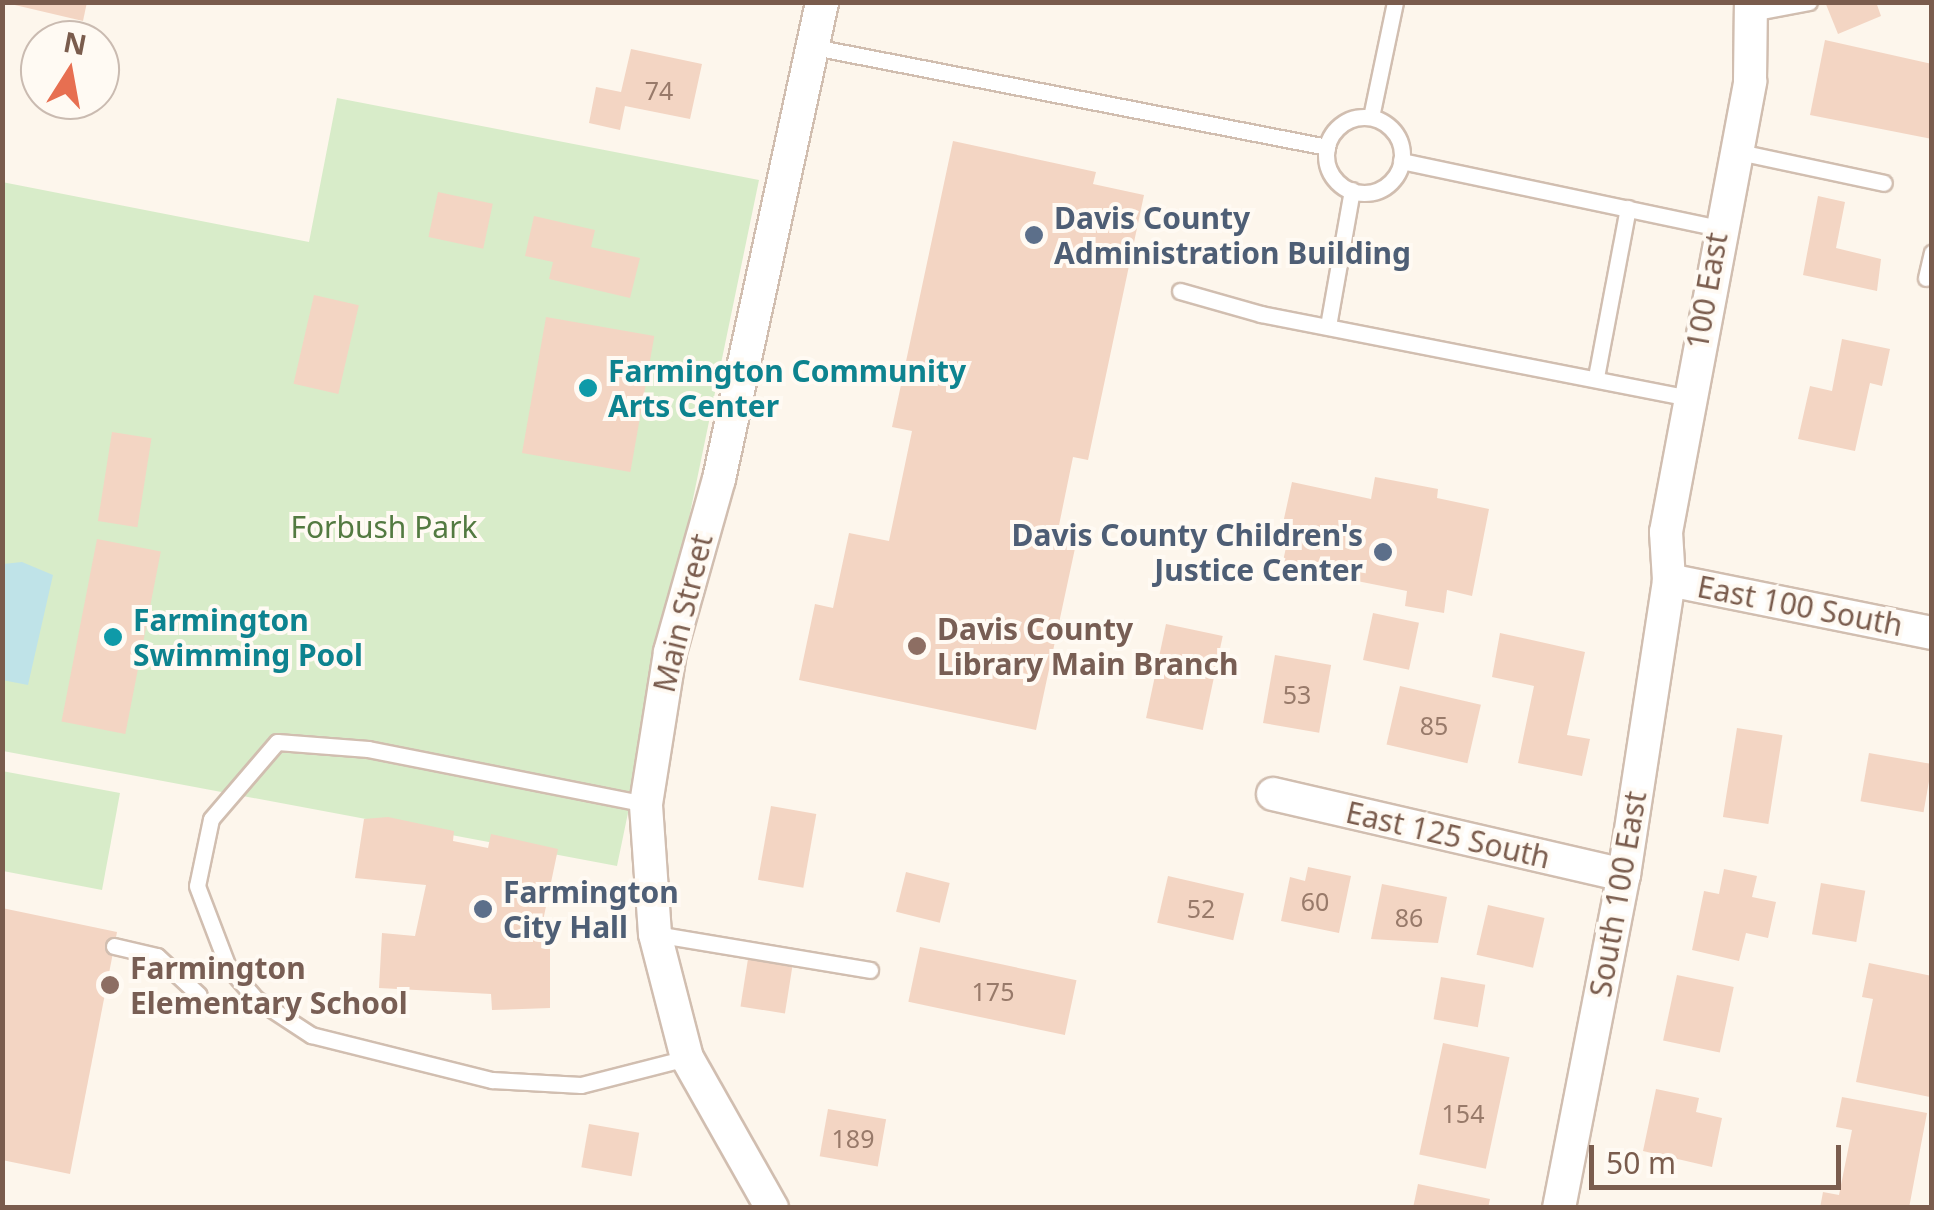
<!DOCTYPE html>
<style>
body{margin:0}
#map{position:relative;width:1934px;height:1210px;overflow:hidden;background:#fdf6ec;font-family:"Noto Sans",sans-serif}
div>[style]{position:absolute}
.green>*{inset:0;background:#d8ecc9}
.water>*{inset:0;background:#bfe3e8}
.building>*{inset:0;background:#f3d5c3;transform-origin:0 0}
.roads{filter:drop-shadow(2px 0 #d1beb0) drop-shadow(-2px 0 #d1beb0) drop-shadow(0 2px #d1beb0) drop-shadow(0 -2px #d1beb0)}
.lane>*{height:15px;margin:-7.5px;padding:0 7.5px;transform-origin:7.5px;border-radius:7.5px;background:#fff}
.lane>.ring{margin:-7.5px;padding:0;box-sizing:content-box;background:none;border:15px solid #fff;border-radius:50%}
.street>*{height:32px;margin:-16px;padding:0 16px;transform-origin:16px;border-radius:16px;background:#fff}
.dots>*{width:28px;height:28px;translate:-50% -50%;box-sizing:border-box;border:5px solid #fffaf3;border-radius:50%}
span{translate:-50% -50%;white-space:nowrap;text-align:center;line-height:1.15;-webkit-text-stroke:8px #fffaf3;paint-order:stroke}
.number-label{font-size:25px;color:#987a6a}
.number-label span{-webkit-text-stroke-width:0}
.service-label{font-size:30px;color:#4e5e75;font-weight:700}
.left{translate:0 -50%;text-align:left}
.right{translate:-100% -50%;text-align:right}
.street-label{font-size:30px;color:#7a5c4d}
.culture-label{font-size:30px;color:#0d838f;font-weight:700}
.park-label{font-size:30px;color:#537a41}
.education-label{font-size:30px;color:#785e54;font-weight:700}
.frame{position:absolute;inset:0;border:5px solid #7a5c4d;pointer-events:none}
.north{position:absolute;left:20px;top:20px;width:100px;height:100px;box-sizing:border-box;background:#fffaf3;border:2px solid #cabbb1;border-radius:50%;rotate:11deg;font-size:28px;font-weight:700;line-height:40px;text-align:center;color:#7a5c4d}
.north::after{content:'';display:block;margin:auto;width:35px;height:45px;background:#e76f51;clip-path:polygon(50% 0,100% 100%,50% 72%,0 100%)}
.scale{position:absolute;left:1589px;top:1145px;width:252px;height:45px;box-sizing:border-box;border:5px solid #7a5c4d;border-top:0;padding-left:12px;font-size:30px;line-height:35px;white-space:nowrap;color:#7a5c4d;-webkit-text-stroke:8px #fffaf3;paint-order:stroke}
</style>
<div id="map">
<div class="green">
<div style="clip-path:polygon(337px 98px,759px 180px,617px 866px,3px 751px,2px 182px,309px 242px)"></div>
<div style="clip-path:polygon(2px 771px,120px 793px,102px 890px,3px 871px)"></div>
</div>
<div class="water">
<div style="clip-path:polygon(22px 562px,53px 575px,28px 685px,2px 680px,3px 564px)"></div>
</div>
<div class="building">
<div style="clip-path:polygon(2px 2px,87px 2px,83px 21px)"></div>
<div style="clip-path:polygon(1825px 2px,1876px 2px,1881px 16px,1838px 34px)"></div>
<div style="clip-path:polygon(1825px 40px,1932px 64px,1932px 139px,1810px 115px)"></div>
<div style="clip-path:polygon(631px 49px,702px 64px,690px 119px,625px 106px,620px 130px,589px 123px,596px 87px,621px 92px)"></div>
<div style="clip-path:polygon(953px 141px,1096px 172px,1093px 184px,1144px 195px,1088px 460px,1073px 457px,1057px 535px,1077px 539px,1036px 730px,799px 680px,815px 604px,833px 608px,849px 533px,889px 541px,912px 431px,892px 427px)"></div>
<div style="left:438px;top:192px;width:56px;height:46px;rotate:12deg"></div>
<div style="clip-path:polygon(1818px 196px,1845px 202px,1836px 248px,1881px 259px,1877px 291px,1803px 275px)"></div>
<div style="clip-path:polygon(534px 216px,595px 230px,591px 247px,640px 258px,630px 298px,549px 279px,553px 262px,525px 256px)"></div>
<div style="left:314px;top:295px;width:46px;height:91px;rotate:13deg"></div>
<div style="left:546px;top:317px;width:110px;height:138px;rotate:10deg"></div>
<div style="clip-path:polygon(1842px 339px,1890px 349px,1882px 386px,1870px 383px,1855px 451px,1798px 439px,1810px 386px,1832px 391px)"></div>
<div style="left:112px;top:432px;width:40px;height:90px;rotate:9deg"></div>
<div style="clip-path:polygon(1375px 477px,1438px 489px,1437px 498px,1489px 509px,1472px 596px,1447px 590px,1444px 613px,1405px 606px,1407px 591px,1282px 566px,1288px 538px,1280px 537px,1292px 482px,1371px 499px)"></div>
<div style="left:97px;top:539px;width:65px;height:186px;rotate:11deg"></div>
<div style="left:1373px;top:613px;width:47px;height:48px;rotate:12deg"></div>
<div style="left:1166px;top:624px;width:58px;height:96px;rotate:12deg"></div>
<div style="clip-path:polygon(1500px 633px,1585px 652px,1567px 735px,1590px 739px,1582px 776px,1518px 763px,1534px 686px,1492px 677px)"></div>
<div style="left:1275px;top:655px;width:57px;height:69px;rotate:10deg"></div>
<div style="left:1400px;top:686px;width:83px;height:60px;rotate:13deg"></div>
<div style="left:1737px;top:728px;width:46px;height:90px;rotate:9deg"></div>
<div style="left:1869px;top:753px;width:64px;height:49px;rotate:10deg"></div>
<div style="left:771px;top:806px;width:46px;height:75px;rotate:10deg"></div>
<div style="clip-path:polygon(388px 817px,454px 831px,453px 841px,488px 848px,491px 834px,558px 849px,539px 940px,550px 943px,550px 1008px,492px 1010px,491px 994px,379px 988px,382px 933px,415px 936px,426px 885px,355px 878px,364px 819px)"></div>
<div style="clip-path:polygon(1308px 867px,1351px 876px,1339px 933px,1281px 921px,1290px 877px,1305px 881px)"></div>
<div style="clip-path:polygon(1724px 869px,1757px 876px,1752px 897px,1776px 902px,1768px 938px,1746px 933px,1739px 961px,1692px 950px,1704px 891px,1719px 894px)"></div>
<div style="left:906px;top:872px;width:45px;height:41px;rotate:14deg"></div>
<div style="left:1168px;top:876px;width:78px;height:48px;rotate:13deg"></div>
<div style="left:1821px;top:883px;width:45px;height:52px;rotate:10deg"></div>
<div style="clip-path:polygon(1382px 884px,1447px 897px,1438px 943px,1371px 939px)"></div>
<div style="left:1488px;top:905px;width:58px;height:51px;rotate:13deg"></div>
<div style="clip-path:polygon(2px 908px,117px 932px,70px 1174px,2px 1160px)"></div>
<div style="left:920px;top:947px;width:160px;height:56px;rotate:12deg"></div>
<div style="left:748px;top:959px;width:45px;height:48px;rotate:9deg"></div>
<div style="clip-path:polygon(1869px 963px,1932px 976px,1930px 1097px,1856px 1082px,1873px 999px,1862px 997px)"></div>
<div style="left:1677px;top:975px;width:58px;height:67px;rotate:12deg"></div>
<div style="left:1441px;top:977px;width:45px;height:43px;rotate:10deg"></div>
<div style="left:1443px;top:1043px;width:68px;height:114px;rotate:12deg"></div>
<div style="clip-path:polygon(1656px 1089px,1699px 1098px,1696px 1112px,1722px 1118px,1712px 1167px,1643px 1151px)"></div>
<div style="clip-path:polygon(1842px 1097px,1927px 1113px,1909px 1208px,1820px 1208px,1823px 1192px,1839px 1195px,1852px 1130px,1836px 1127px)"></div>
<div style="left:828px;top:1109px;width:59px;height:48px;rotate:10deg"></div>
<div style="left:589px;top:1124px;width:51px;height:44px;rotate:10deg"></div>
<div style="clip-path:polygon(1418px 1184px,1490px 1199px,1488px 1208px,1413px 1208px)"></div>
</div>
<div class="roads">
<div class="lane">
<div style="left:1751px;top:13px;width:59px;rotate:-10.7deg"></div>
<div style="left:814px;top:47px;width:523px;rotate:11.03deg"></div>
<div style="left:1371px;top:117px;width:117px;rotate:-78.2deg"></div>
<div class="ring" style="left:1326px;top:117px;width:61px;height:61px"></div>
<div style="left:1734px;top:151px;width:153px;rotate:12deg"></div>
<div style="left:1401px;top:161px;width:324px;rotate:11.9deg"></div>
<div style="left:1926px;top:278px;width:26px;rotate:-77deg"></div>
<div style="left:1180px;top:291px;width:84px;rotate:15.9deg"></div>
<div style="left:1261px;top:314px;width:435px;rotate:11.1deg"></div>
<div style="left:1328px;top:326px;width:138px;rotate:-80deg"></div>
<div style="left:1596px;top:377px;width:172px;rotate:-79.3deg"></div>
<div style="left:646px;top:804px;width:283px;rotate:-168.8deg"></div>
<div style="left:368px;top:749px;width:91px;rotate:-175.6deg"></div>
<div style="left:277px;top:742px;width:101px;rotate:130.6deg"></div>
<div style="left:211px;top:819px;width:68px;rotate:101.8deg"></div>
<div style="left:197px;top:886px;width:87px;rotate:69.1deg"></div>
<div style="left:228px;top:967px;width:43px;rotate:48.8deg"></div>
<div style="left:256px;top:999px;width:66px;rotate:33.2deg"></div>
<div style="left:311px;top:1035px;width:187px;rotate:14deg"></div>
<div style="left:492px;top:1080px;width:89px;rotate:3.2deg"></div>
<div style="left:581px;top:1085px;width:109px;rotate:-14.3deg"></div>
<div style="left:655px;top:934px;width:218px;rotate:9.5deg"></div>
<div style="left:114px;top:946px;width:44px;rotate:13.1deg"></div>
<div style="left:157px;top:956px;width:57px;rotate:42.9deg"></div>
</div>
<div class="street">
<div style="left:1669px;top:580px;width:268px;rotate:11.4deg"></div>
<div style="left:1273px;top:794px;width:360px;rotate:13deg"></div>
<div style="left:772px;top:1208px;width:172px;rotate:-119.5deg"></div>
<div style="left:687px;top:1058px;width:128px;rotate:-104.5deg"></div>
<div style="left:655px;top:934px;width:130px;rotate:-94deg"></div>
<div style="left:646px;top:804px;width:154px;rotate:-81deg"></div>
<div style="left:670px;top:652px;width:180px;rotate:-74.2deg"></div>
<div style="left:719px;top:479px;width:488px;rotate:-77.8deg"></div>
<div style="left:1559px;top:1208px;width:339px;rotate:-79deg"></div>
<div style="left:1624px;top:875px;width:298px;rotate:-81.3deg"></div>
<div style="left:1669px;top:580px;width:48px;rotate:-93.6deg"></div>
<div style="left:1666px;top:532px;width:459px;rotate:-79.4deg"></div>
<div style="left:1750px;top:81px;width:79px;rotate:-89.3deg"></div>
</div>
</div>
<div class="dots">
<div style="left:1034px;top:235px;background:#5c6f8a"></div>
<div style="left:588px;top:388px;background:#0f9aa8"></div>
<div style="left:1383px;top:552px;background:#5c6f8a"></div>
<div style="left:113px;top:637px;background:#0f9aa8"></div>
<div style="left:917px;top:646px;background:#8d6e63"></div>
<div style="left:483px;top:909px;background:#5c6f8a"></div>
<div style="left:110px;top:985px;background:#8d6e63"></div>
</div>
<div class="number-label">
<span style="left:659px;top:90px">74</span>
<span style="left:1297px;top:694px">53</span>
<span style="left:1434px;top:725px">85</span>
<span style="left:1315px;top:901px">60</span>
<span style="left:1201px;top:908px">52</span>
<span style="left:1409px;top:917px">86</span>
<span style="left:993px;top:991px">175</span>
<span style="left:1463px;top:1113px">154</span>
<span style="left:853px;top:1138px">189</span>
</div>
<div class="service-label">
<span class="left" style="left:1054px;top:235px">Davis County<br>Administration Building</span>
<span class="right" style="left:1363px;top:552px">Davis County Children's<br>Justice Center</span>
<span class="left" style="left:503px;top:909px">Farmington<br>City Hall</span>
</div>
<div class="street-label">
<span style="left:1707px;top:291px;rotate:-80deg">100 East</span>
<span style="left:1800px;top:606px;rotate:11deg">East 100 South</span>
<span style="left:683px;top:613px;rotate:-76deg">Main Street</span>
<span style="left:1448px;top:835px;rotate:13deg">East 125 South</span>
<span style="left:1618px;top:894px;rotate:-80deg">South 100 East</span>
</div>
<div class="culture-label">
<span class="left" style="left:608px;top:388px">Farmington Community<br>Arts Center</span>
<span class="left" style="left:133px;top:637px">Farmington<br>Swimming Pool</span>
</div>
<div class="park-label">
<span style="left:384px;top:527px">Forbush Park</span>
</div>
<div class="education-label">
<span class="left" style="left:937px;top:646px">Davis County<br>Library Main Branch</span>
<span class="left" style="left:130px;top:985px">Farmington<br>Elementary School</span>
</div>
<div class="frame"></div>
<div class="north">N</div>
<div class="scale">50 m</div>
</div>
